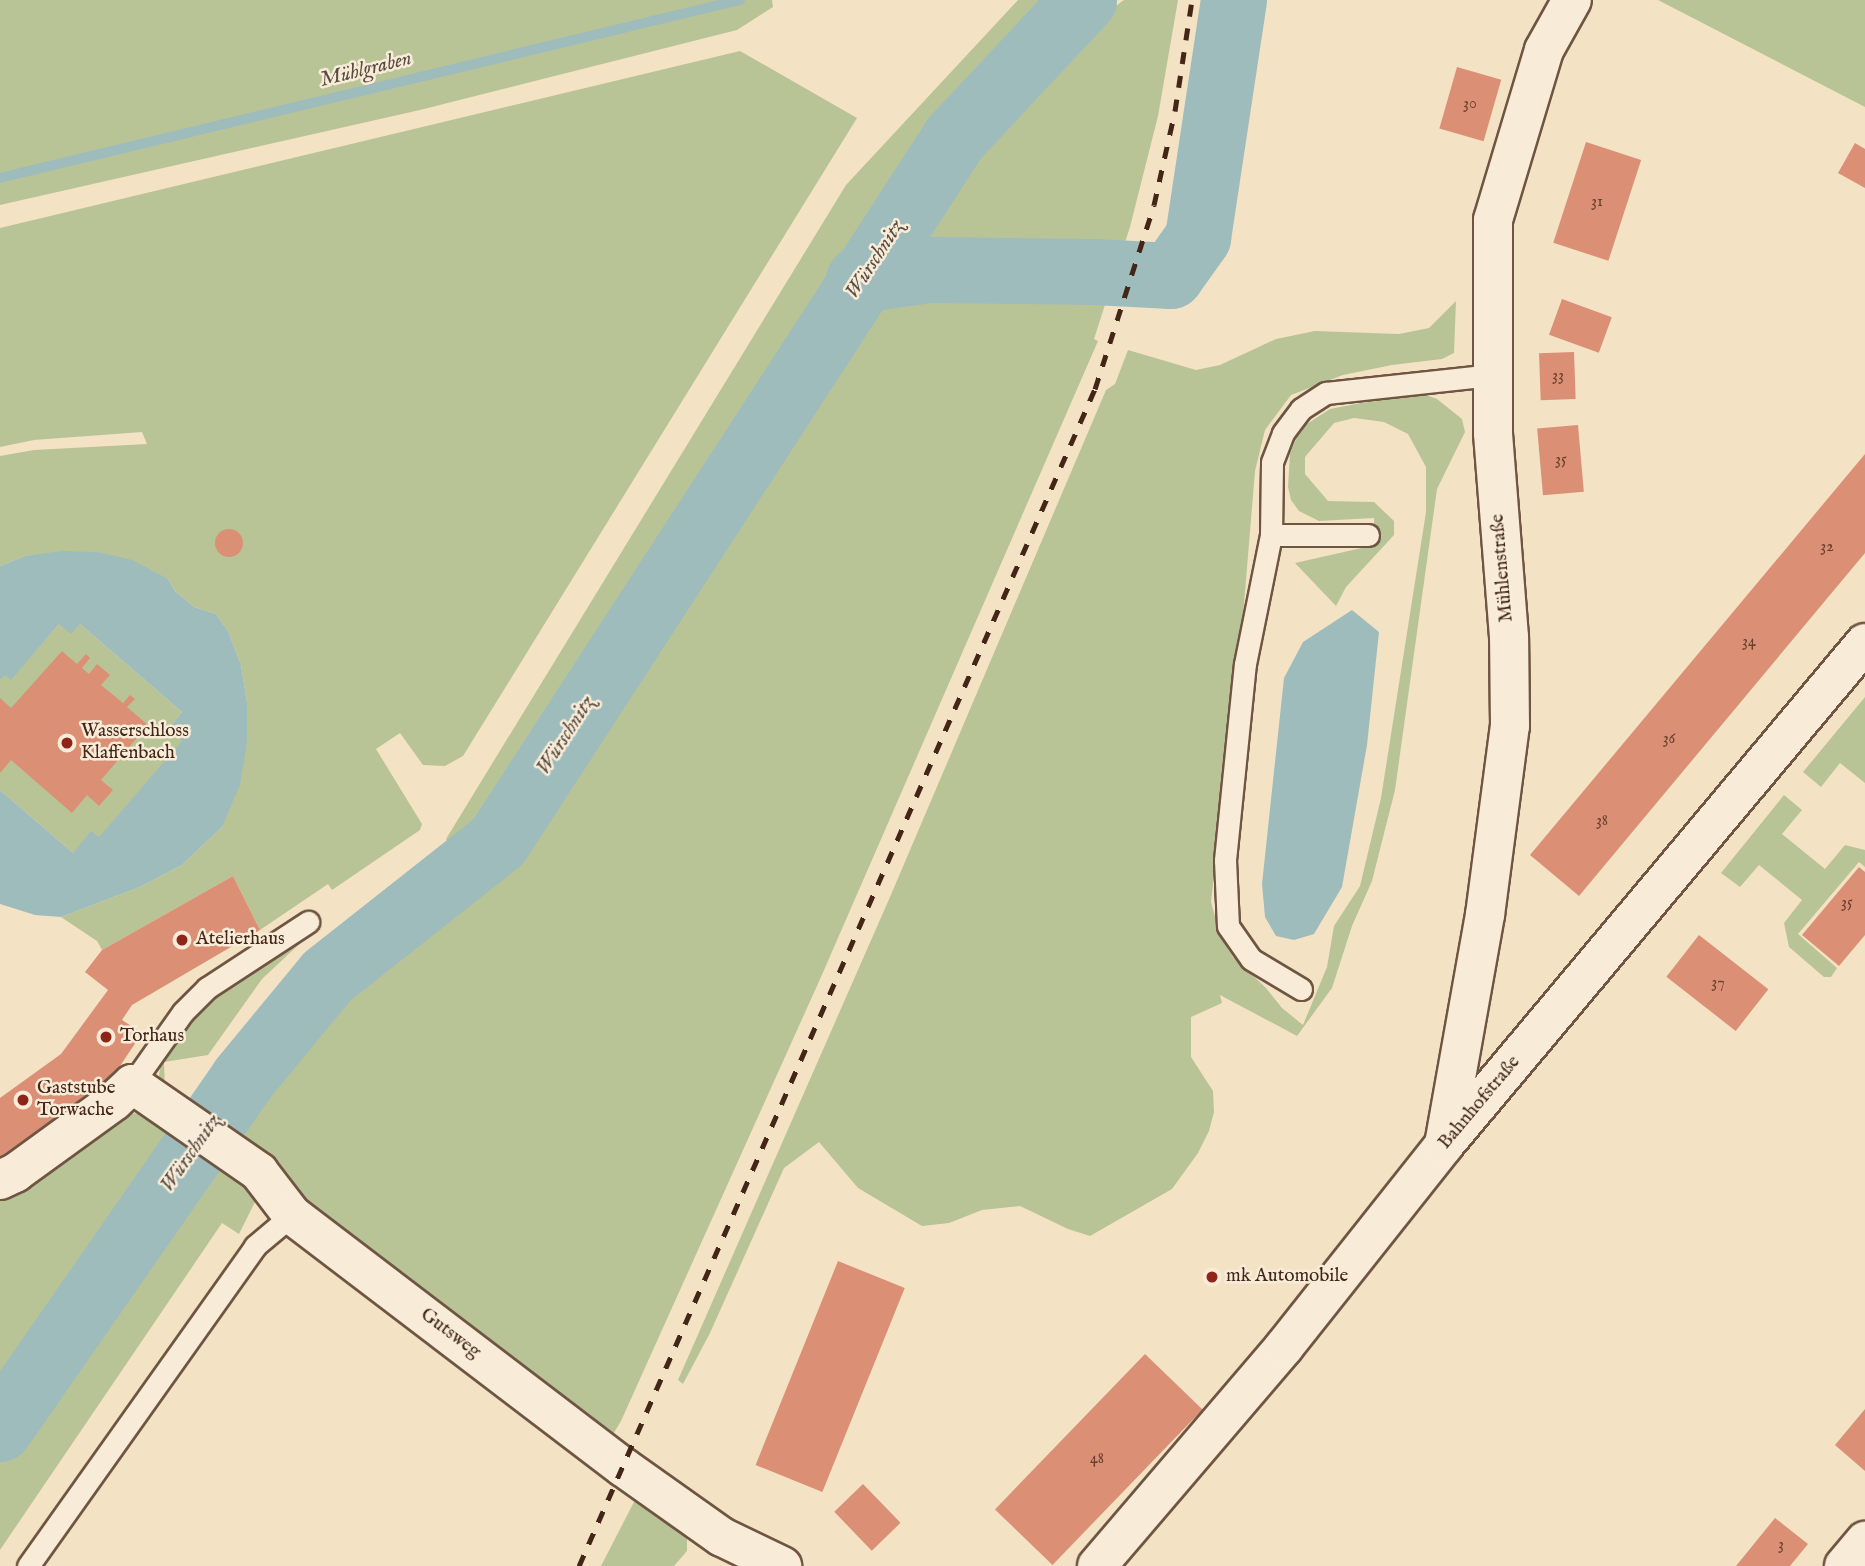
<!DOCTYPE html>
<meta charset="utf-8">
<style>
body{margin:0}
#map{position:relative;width:1865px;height:1566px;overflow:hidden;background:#f4e2c4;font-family:"IM FELL English",serif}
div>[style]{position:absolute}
.green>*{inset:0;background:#b9c496}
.water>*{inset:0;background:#9fbcbd}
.stream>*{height:10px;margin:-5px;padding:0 5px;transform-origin:5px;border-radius:5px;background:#9fbcbd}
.river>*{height:66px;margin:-33px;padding:0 33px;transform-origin:33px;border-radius:33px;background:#9fbcbd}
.building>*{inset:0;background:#db9075;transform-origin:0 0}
.round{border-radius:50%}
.roads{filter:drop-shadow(2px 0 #6f5542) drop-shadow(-2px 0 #6f5542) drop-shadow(0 2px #6f5542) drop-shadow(0 -2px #6f5542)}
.service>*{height:21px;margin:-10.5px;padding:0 10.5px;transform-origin:10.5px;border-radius:10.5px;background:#f8ecd9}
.minor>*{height:38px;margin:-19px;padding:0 19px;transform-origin:19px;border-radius:19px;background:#f8ecd9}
.secondary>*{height:38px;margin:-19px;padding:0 19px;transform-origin:19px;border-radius:19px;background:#f8ecd9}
.rail>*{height:5px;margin-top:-2.5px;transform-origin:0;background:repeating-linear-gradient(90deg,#432617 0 12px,transparent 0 24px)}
.dots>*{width:19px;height:19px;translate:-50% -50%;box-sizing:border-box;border:4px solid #f8ecd9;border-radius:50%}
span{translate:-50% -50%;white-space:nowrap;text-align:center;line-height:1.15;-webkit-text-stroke:5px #f8ecd9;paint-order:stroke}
.number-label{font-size:16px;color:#69402e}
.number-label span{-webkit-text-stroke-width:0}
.street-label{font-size:19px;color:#432617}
.poi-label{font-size:19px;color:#432617}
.left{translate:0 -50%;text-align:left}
.water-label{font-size:21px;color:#5a4c40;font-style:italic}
</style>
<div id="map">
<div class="green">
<div style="clip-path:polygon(0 0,772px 0,773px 7px,737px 30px,420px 110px,0 205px)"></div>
<div style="clip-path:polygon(1018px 0,1064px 0,948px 132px,847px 271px,613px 636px,554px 738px,489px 833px,459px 857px,446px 839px,846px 185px)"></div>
<div style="clip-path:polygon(1124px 0,1178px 0,1158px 116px,1130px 227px,1094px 339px,1098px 341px,821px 977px,621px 1421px,612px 1436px,562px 1394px,299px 1205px,289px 1177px,230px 1133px,340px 1002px,509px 849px,579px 755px,889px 256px,966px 146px,1102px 16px)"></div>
<div style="clip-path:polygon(1658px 0,1865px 0,1865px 107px)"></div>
<div style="clip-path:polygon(740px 51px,857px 118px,463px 756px,445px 766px,423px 765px,400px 733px,376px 749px,422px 824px,420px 830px,332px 890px,328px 884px,260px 930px,233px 876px,102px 950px,97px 941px,61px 917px,140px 887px,182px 865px,222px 827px,247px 743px,247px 702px,241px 665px,228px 631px,216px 614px,194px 607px,175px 591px,168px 579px,98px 552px,25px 556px,0 566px,0 456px,34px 450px,147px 444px,142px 432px,34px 440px,0 447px,0 228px)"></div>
<div style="clip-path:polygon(1456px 301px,1454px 353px,1442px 359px,1392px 365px,1343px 375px,1291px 395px,1265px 430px,1255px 471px,1243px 616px,1211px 902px,1221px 938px,1233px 957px,1266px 988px,1282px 1008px,1303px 1025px,1327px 967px,1334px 926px,1360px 886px,1381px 798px,1426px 512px,1426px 467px,1408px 434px,1384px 422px,1354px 418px,1334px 423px,1305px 457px,1305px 474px,1328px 501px,1374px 502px,1394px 521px,1394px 535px,1346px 587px,1336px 606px,1295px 563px,1375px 545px,1374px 518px,1319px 521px,1299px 511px,1291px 500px,1288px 487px,1290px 454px,1296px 439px,1307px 424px,1330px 409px,1361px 403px,1426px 395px,1437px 399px,1462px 419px,1465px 432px,1437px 489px,1395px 790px,1372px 881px,1352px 926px,1332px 988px,1297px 1036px,1220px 995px,1222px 1003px,1191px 1017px,1191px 1057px,1213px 1091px,1214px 1112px,1209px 1131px,1198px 1153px,1172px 1189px,1090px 1236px,1068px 1229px,1020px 1206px,982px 1210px,949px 1223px,922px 1226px,858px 1188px,819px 1142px,784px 1168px,710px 1333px,683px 1384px,678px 1380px,890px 897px,1106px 390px,1115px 384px,1128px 350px,1196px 370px,1220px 365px,1276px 339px,1315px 331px,1399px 334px,1429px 328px)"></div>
<div style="clip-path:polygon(59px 624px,80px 624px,182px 712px,169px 728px,183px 741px,99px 838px,73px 853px,0 790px,0 680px,5px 674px,11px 679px)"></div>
<div style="clip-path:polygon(1865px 697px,1865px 783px,1840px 763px,1821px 787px,1803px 772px)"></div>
<div style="clip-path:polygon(1784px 795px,1802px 810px,1782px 834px,1825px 869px,1845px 845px,1865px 850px,1865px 867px,1859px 862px,1798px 934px,1837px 968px,1831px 977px,1824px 977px,1789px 947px,1784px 923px,1802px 900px,1759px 865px,1740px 887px,1721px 873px)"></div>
<div style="clip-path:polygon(309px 935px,262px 979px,208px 1055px,164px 1062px,165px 1090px,159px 1076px,161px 1060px,210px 996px)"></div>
<div style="clip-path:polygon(141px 1113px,251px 1184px,255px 1202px,239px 1234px,222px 1223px,0 1550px,0 1196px,124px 1114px)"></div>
<div style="clip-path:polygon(635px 1500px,687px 1539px,687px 1551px,674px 1566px,601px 1566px)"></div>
</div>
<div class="water">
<div style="clip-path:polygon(62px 551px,98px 552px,132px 560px,168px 579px,175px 591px,194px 607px,216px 614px,228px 631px,241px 665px,247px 702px,247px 743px,240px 785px,222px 827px,182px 865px,140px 887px,61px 917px,35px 915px,0 904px,0 790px,73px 853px,91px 831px,99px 837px,182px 741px,169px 728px,182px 712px,80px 624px,71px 634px,59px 624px,11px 680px,5px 675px,0 680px,0 566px,25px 556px)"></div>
<div style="clip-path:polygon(1352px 610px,1379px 632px,1367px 745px,1342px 887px,1314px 934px,1294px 940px,1276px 936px,1265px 917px,1262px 884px,1284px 678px,1303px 642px)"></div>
</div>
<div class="stream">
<div style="left:0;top:178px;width:761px;rotate:-13.53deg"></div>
</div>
<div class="river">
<div style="left:859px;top:280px;width:71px;rotate:-8.1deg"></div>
<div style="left:929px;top:270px;width:166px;rotate:0.7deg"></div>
<div style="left:1095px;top:272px;width:76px;rotate:3deg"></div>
<div style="left:1171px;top:276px;width:47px;rotate:-54.6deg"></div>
<div style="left:1198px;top:238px;width:241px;rotate:-81.4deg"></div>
<div style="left:0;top:1429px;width:426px;rotate:-55.2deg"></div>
<div style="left:243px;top:1079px;width:132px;rotate:-50.5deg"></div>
<div style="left:327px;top:977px;width:218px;rotate:-38.3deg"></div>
<div style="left:498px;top:842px;width:839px;rotate:-57.01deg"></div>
<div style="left:955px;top:138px;width:189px;rotate:-46.9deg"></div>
</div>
<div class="building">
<div style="left:1457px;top:67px;width:46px;height:64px;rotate:16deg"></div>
<div style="left:1586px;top:142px;width:58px;height:106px;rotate:18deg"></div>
<div style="clip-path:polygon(1855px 143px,1865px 149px,1865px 188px,1838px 173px)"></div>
<div style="left:1562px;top:299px;width:53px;height:38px;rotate:20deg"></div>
<div style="left:1574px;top:352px;width:47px;height:35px;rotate:88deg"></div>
<div style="left:1578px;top:425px;width:67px;height:41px;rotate:85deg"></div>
<div style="clip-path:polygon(1865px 454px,1865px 553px,1579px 896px,1530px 855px)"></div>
<div class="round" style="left:215px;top:529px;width:28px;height:28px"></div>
<div style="clip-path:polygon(62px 651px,77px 664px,86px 654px,90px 658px,82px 668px,89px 674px,97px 664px,110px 675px,101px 685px,123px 703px,130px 695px,135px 699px,127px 707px,148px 725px,101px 780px,113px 790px,99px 806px,87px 795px,72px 813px,11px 760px,0 773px,0 698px,11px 708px)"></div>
<div style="clip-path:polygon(1859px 867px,1865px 872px,1865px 935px,1839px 966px,1802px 935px)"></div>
<div style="clip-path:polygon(233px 876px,260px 930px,132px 1005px,122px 1020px,142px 1033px,104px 1090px,0 1165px,0 1098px,61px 1054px,108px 990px,85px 972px,102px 950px)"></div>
<div style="left:1699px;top:935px;width:88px;height:53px;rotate:38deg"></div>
<div style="left:838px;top:1261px;width:72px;height:220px;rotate:22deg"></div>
<div style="left:1145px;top:1354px;width:80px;height:216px;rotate:44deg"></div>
<div style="clip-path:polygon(1865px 1409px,1865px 1471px,1835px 1445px)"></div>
<div style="left:863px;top:1484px;width:54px;height:40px;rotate:46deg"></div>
<div style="clip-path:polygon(1775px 1518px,1808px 1544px,1790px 1566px,1736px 1566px)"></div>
</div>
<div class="roads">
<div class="service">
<div style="left:1271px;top:535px;width:97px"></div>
<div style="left:1301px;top:989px;width:58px;rotate:-149deg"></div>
<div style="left:1251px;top:959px;width:40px;rotate:-124.9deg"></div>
<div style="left:1228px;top:926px;width:66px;rotate:-92.6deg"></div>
<div style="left:1225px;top:860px;width:197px;rotate:-84.2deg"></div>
<div style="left:1245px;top:664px;width:132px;rotate:-78.6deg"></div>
<div style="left:1271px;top:535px;width:73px;rotate:-89.2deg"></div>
<div style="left:1272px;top:462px;width:31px;rotate:-69deg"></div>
<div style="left:1283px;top:433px;width:30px;rotate:-53deg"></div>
<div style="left:1301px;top:409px;width:30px;rotate:-33deg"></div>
<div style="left:1326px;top:393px;width:168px;rotate:-6.2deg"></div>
<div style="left:132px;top:1084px;width:88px;rotate:-54.7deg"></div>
<div style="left:183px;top:1012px;width:34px;rotate:-45deg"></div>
<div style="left:207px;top:988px;width:121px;rotate:-33.2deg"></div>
<div style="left:28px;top:1566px;width:392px;rotate:-54.6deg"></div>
<div style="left:255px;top:1246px;width:48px;rotate:-40deg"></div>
</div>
<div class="minor">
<div style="left:1444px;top:1145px;width:234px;rotate:-79.9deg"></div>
<div style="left:1485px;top:915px;width:191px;rotate:-82.5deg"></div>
<div style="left:1510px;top:726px;width:89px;rotate:-90.6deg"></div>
<div style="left:1509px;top:637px;width:205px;rotate:-94.5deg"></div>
<div style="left:1493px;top:433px;width:213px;rotate:-90deg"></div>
<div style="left:1493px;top:220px;width:177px;rotate:-73.3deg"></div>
<div style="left:1544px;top:50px;width:57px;rotate:-60.8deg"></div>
<div style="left:0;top:1180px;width:17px;rotate:-25deg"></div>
<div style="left:15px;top:1173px;width:122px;rotate:-36deg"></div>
<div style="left:114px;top:1101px;width:25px;rotate:-43deg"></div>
<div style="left:132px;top:1084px;width:155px;rotate:34.7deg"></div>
<div style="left:259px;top:1172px;width:54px;rotate:52.5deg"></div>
<div style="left:292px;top:1215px;width:416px;rotate:37.3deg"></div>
<div style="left:623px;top:1467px;width:121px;rotate:35.3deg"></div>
<div style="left:722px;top:1537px;width:67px;rotate:25.8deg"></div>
<div style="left:1844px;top:1566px;width:33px;rotate:-50deg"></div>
</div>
<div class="secondary">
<div style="left:1097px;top:1566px;width:288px;rotate:-49.5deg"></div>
<div style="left:1284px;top:1347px;width:258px;rotate:-51.6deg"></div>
<div style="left:1444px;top:1145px;width:655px;rotate:-50.02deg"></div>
</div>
</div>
<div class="rail">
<div style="left:579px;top:1566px;width:1285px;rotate:-66.33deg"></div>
<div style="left:1095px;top:389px;width:193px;rotate:-72.2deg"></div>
<div style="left:1154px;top:205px;width:96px;rotate:-77.4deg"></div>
<div style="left:1175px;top:111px;width:112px;rotate:-81.3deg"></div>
</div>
<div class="dots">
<div style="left:67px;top:743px;background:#8f2418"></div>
<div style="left:182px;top:940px;background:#8f2418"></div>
<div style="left:106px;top:1037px;background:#8f2418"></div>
<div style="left:23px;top:1100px;background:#8f2418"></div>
<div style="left:1212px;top:1277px;background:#8f2418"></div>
</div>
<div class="number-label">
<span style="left:1470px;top:104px">30</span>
<span style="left:1597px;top:202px">31</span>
<span style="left:1558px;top:376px">33</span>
<span style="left:1561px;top:460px">35</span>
<span style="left:1827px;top:547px">32</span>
<span style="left:1749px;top:642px">34</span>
<span style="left:1669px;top:739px">36</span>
<span style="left:1602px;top:821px">38</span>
<span style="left:1847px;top:903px">35</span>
<span style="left:1718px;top:983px">37</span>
<span style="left:1097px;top:1459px">48</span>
<span style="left:1781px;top:1545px">3</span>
</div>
<div class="street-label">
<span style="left:1503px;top:568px;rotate:-95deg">Mühlenstraße</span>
<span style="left:1480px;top:1103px;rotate:-50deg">Bahnhofstraße</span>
<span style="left:450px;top:1334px;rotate:37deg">Gutsweg</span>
</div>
<div class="poi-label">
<span class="left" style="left:81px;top:743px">Wasserschloss<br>Klaffenbach</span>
<span class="left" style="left:196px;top:940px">Atelierhaus</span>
<span class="left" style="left:120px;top:1037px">Torhaus</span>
<span class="left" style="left:37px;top:1100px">Gaststube<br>Torwache</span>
<span class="left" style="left:1226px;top:1277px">mk Automobile</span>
</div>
<div class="water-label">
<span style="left:366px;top:70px;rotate:-14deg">Mühlgraben</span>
<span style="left:875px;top:260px;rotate:-57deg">Würschnitz</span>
<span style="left:566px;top:736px;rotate:-57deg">Würschnitz</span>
<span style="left:191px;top:1154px;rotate:-55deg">Würschnitz</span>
</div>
</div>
